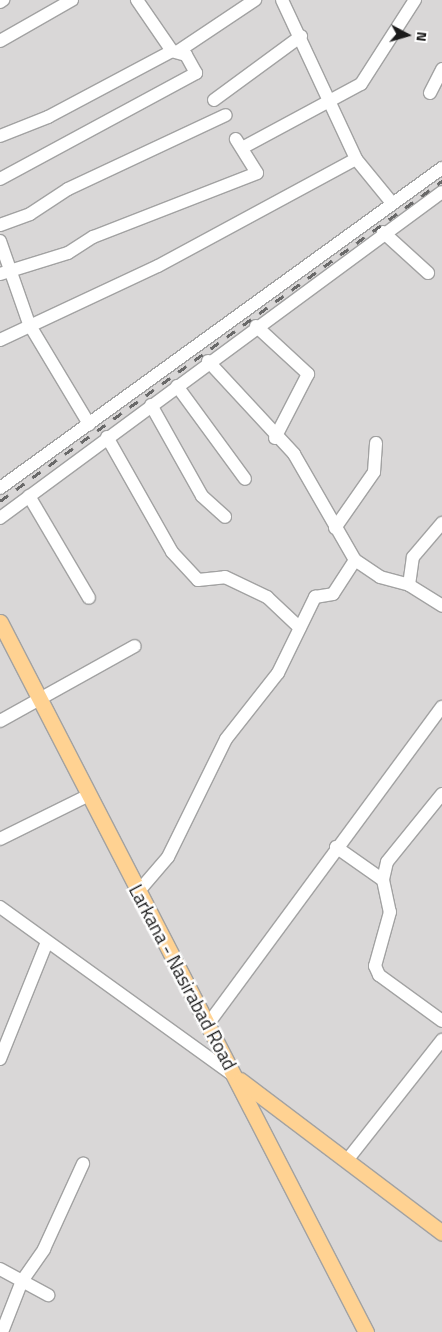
<!DOCTYPE html>
<style>
body{margin:0}
#map{position:relative;width:442px;height:1332px;overflow:hidden;background:#ede9df;font-family:"Titillium Web",sans-serif}
div>[style]{position:absolute}
.residential>*{inset:0;background:#d9d7d7;transform-origin:0 0}
.roads{filter:drop-shadow(1px 0 #a2a2a2) drop-shadow(-1px 0 #a2a2a2) drop-shadow(0 1px #a2a2a2) drop-shadow(0 -1px #a2a2a2)}
.minor>*{height:12px;margin:-6px;padding:0 6px;transform-origin:6px;border-radius:6px;background:#fff}
.major>*{height:15px;margin:-7.5px;padding:0 7.5px;transform-origin:7.5px;border-radius:7.5px;background:#ffd292}
.rail>*{height:3px;margin-top:-1.5px;transform-origin:0;background:repeating-linear-gradient(90deg,#696969 0 10px,transparent 0 20px)}
span{translate:-50% -50%;white-space:nowrap;text-align:center;line-height:1.15;-webkit-text-stroke:5px #fff;paint-order:stroke}
.street-label{font-size:19px;color:#1b1b1b}
.north{position:absolute;left:382px;top:10px;width:50px;height:50px;-webkit-text-stroke:4px #fff;paint-order:stroke;rotate:96deg;font-size:14px;font-weight:700;line-height:20px;text-align:center;color:#1b1b1b}
.north::after{content:'';display:block;margin:auto;width:18px;height:22px;background:#1b1b1b;clip-path:polygon(50% 0,100% 100%,50% 72%,0 100%)}
</style>
<div id="map">
<div class="residential">
<div style="left:0;top:0;width:442px;height:1332px"></div>
</div>
<div class="roads">
<div class="minor">
<div style="left:282px;top:0;width:175px;rotate:65deg"></div>
<div style="left:356px;top:159px;width:57px;rotate:50.7deg"></div>
<div style="left:0;top:2px;width:4px;rotate:-34deg"></div>
<div style="left:0;top:41px;width:83px;rotate:-29.7deg"></div>
<div style="left:177px;top:52px;width:94px;rotate:-33.7deg"></div>
<div style="left:430px;top:93px;width:27px;rotate:-63deg"></div>
<div style="left:214px;top:100px;width:108px;rotate:-36.3deg"></div>
<div style="left:0;top:136px;width:52px;rotate:-21.6deg"></div>
<div style="left:48px;top:117px;width:140px;rotate:-28deg"></div>
<div style="left:172px;top:51px;width:62px;rotate:-124.5deg"></div>
<div style="left:242px;top:148px;width:135px;rotate:-28.3deg"></div>
<div style="left:361px;top:84px;width:100px;rotate:-57.3deg"></div>
<div style="left:0;top:179px;width:223px;rotate:-28.4deg"></div>
<div style="left:196px;top:73px;width:21px;rotate:-119deg"></div>
<div style="left:186px;top:55px;width:15px;rotate:-164deg"></div>
<div style="left:0;top:225px;width:32px;rotate:-20deg"></div>
<div style="left:30px;top:214px;width:45px;rotate:-33.3deg"></div>
<div style="left:68px;top:189px;width:174px;rotate:-25.1deg"></div>
<div style="left:383px;top:232px;width:61px;rotate:42.3deg"></div>
<div style="left:0;top:241px;width:88px;rotate:70.7deg"></div>
<div style="left:29px;top:324px;width:117px;rotate:59deg"></div>
<div style="left:0;top:274px;width:71px;rotate:-17.2deg"></div>
<div style="left:68px;top:253px;width:30px;rotate:-33deg"></div>
<div style="left:93px;top:237px;width:176px;rotate:-21.3deg"></div>
<div style="left:257px;top:173px;width:40px;rotate:-122deg"></div>
<div style="left:256px;top:326px;width:71px;rotate:42.7deg"></div>
<div style="left:308px;top:374px;width:72px;rotate:117.3deg"></div>
<div style="left:0;top:340px;width:174px;rotate:-25.1deg"></div>
<div style="left:158px;top:266px;width:225px;rotate:-28.4deg"></div>
<div style="left:208px;top:361px;width:127px;rotate:47.2deg"></div>
<div style="left:294px;top:454px;width:122px;rotate:60.1deg"></div>
<div style="left:355px;top:560px;width:30px;rotate:34deg"></div>
<div style="left:380px;top:577px;width:30px;rotate:15deg"></div>
<div style="left:409px;top:585px;width:39px;rotate:32deg"></div>
<div style="left:177px;top:386px;width:115px;rotate:53.8deg"></div>
<div style="left:151px;top:405px;width:104px;rotate:60.7deg"></div>
<div style="left:202px;top:496px;width:31px;rotate:42deg"></div>
<div style="left:107px;top:437px;width:132px;rotate:60.5deg"></div>
<div style="left:172px;top:552px;width:38px;rotate:47deg"></div>
<div style="left:198px;top:580px;width:27px;rotate:-6deg"></div>
<div style="left:225px;top:577px;width:47px;rotate:25.5deg"></div>
<div style="left:267px;top:597px;width:45px;rotate:43.2deg"></div>
<div style="left:0;top:488px;width:546px;rotate:-35.9deg"></div>
<div style="left:29px;top:496px;width:118px;rotate:59.5deg"></div>
<div style="left:0;top:518px;width:549px;rotate:-36.41deg"></div>
<div style="left:335px;top:528px;width:68px;rotate:-55.1deg"></div>
<div style="left:374px;top:472px;width:29px;rotate:-86deg"></div>
<div style="left:409px;top:585px;width:28px;rotate:-82deg"></div>
<div style="left:413px;top:557px;width:45px;rotate:-49.5deg"></div>
<div style="left:0;top:721px;width:154px;rotate:-29.1deg"></div>
<div style="left:442px;top:794px;width:87px;rotate:129deg"></div>
<div style="left:387px;top:862px;width:18px;rotate:103deg"></div>
<div style="left:383px;top:880px;width:33px;rotate:78deg"></div>
<div style="left:390px;top:912px;width:56px;rotate:105.5deg"></div>
<div style="left:375px;top:966px;width:10px;rotate:66deg"></div>
<div style="left:379px;top:975px;width:78px;rotate:36.1deg"></div>
<div style="left:0;top:839px;width:97px;rotate:-26.3deg"></div>
<div style="left:336px;top:847px;width:57px;rotate:35.1deg"></div>
<div style="left:138px;top:892px;width:46px;rotate:-49.4deg"></div>
<div style="left:168px;top:857px;width:131px;rotate:-63.8deg"></div>
<div style="left:226px;top:739px;width:84px;rotate:-51.8deg"></div>
<div style="left:278px;top:673px;width:85px;rotate:-64deg"></div>
<div style="left:315px;top:597px;width:18px;rotate:-9deg"></div>
<div style="left:333px;top:594px;width:40px;rotate:-57.1deg"></div>
<div style="left:0;top:907px;width:287px;rotate:35.8deg"></div>
<div style="left:208px;top:1024px;width:394px;rotate:-53.6deg"></div>
<div style="left:0;top:1059px;width:126px;rotate:-68.1deg"></div>
<div style="left:348px;top:1159px;width:152px;rotate:-51.7deg"></div>
<div style="left:0;top:1269px;width:55px;rotate:28.4deg"></div>
<div style="left:2px;top:1332px;width:55px;rotate:-68.6deg"></div>
<div style="left:22px;top:1281px;width:39px;rotate:-55deg"></div>
<div style="left:44px;top:1249px;width:94px;rotate:-65.4deg"></div>
</div>
<div class="major">
<div style="left:0;top:622px;width:799px;rotate:62.73deg"></div>
<div style="left:240px;top:1080px;width:253px;rotate:37.1deg"></div>
</div>
</div>
<div class="rail">
<div style="left:0;top:501px;width:546px;rotate:-35.9deg"></div>
</div>
<div class="street-label">
<span style="left:183px;top:977px;rotate:62deg">Larkana - Nasirabad Road</span>
</div>
<div class="north">N</div>
</div>
